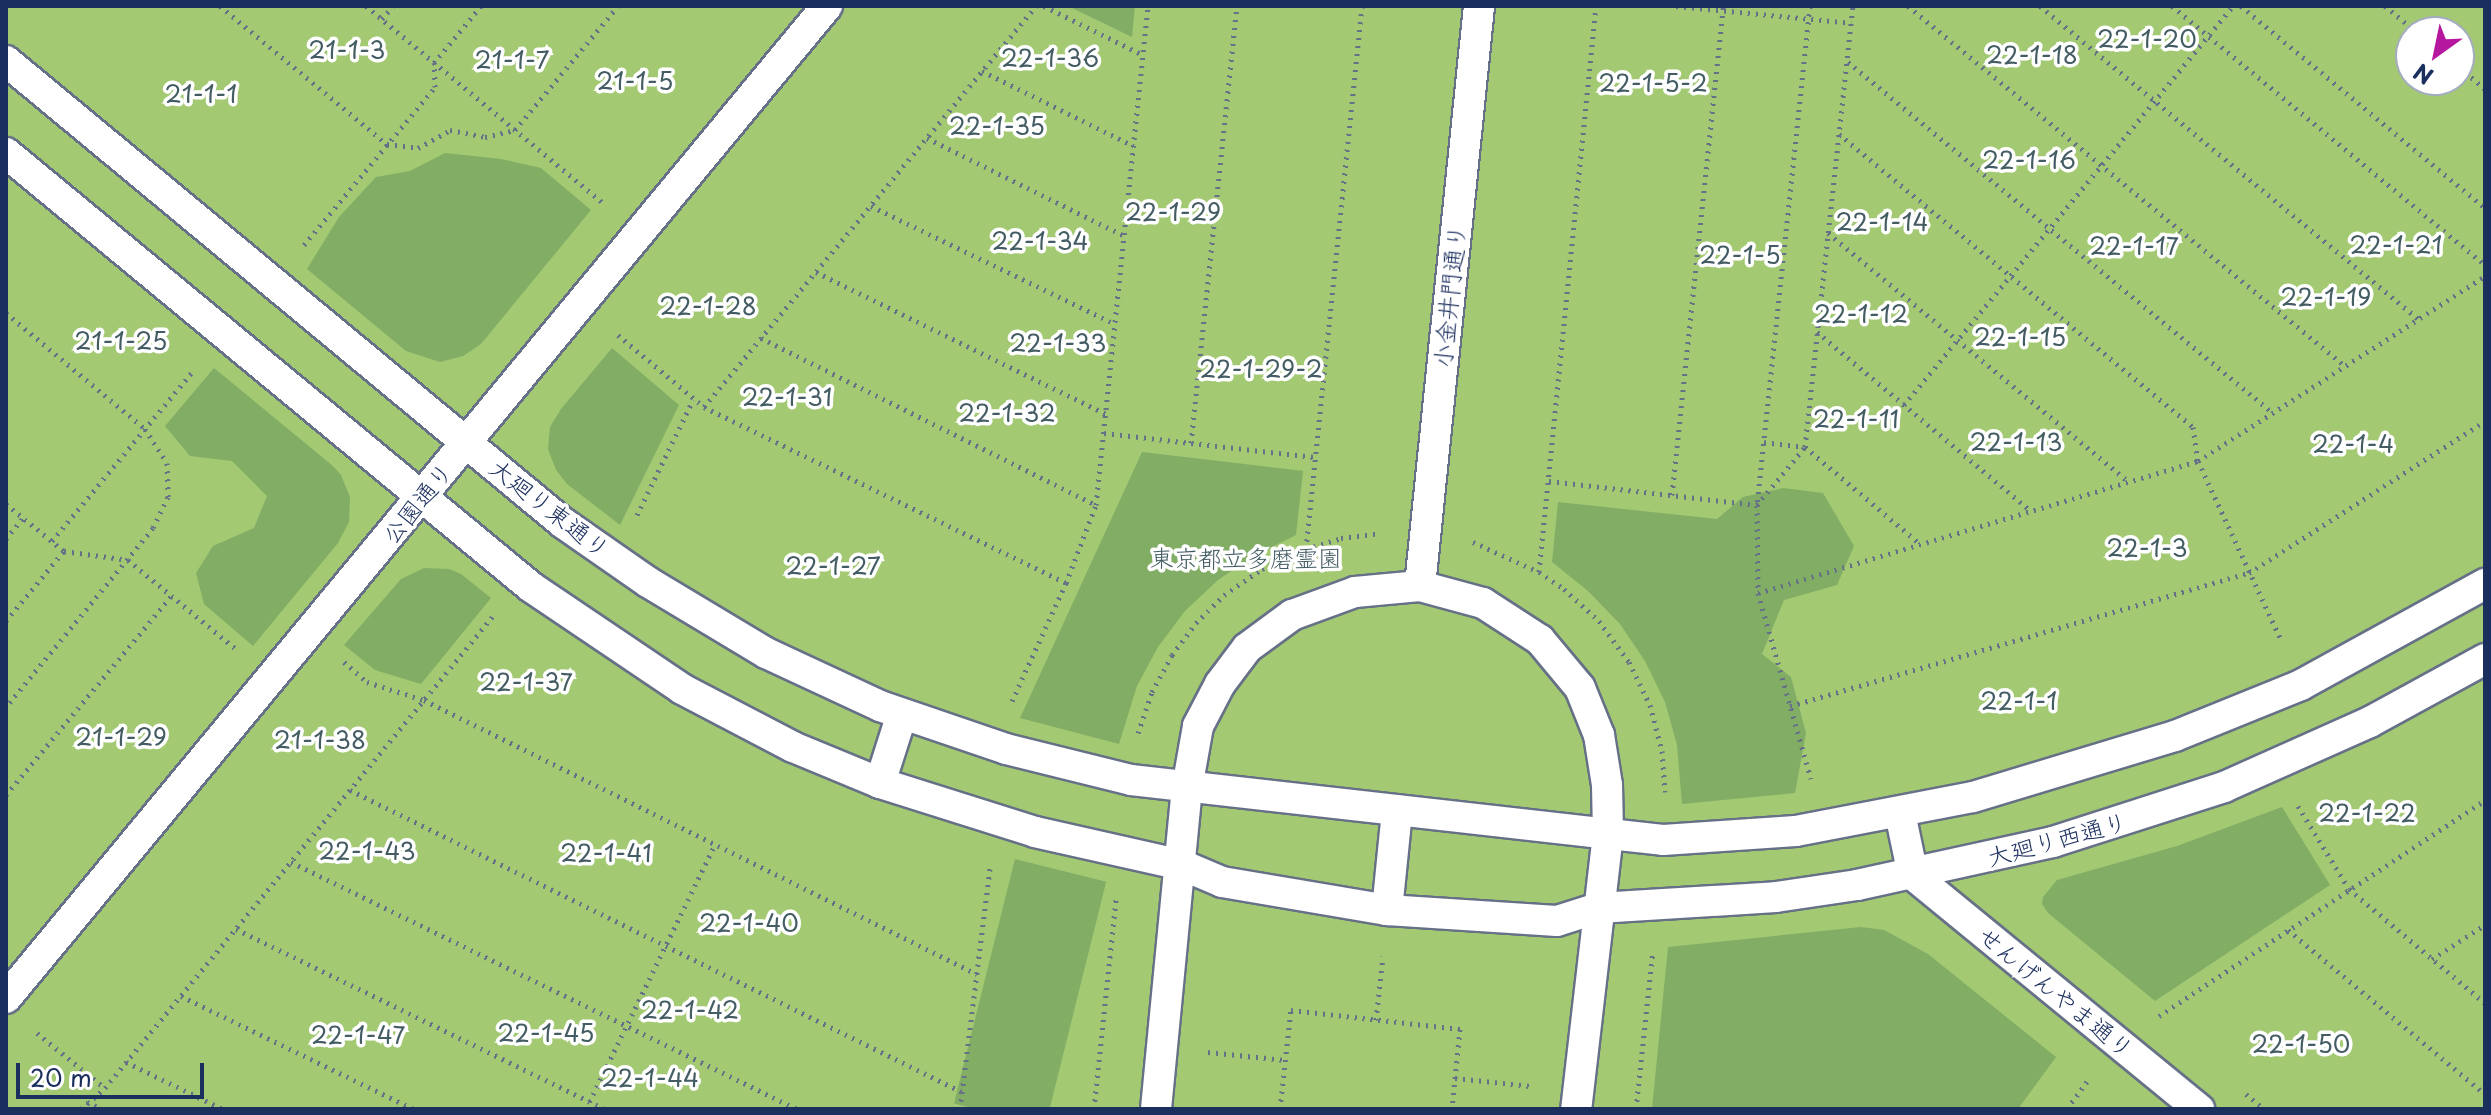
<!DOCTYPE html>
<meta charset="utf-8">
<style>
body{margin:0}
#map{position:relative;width:2491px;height:1115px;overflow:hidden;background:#f0e9d1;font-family:"Playpen Sans","Klee One",sans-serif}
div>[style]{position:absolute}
.green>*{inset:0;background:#a3c973}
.forest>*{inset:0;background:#82ad65;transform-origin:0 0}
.path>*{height:5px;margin-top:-2.5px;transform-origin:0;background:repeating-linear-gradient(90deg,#667086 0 2px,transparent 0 8px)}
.roads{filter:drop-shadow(2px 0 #667086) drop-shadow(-2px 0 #667086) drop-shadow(0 2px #667086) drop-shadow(0 -2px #667086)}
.lane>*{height:30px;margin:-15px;padding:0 15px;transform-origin:15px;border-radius:15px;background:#fff}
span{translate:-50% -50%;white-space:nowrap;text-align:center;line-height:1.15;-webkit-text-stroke:7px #fff;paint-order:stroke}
.park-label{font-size:24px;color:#445d64}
.street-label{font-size:24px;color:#1b2f5e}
.frame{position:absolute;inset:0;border:8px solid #1b2f5e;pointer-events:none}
.north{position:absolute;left:2395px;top:16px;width:80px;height:80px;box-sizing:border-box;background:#fff;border:2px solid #a4acbf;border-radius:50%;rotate:213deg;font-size:22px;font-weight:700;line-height:32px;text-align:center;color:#1b2f5e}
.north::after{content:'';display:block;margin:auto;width:28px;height:36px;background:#b5179e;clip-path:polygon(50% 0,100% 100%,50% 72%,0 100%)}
.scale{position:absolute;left:16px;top:1063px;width:188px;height:36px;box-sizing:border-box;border:4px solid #1b2f5e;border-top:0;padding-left:10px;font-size:24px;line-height:28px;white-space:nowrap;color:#1b2f5e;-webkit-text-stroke:6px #fff;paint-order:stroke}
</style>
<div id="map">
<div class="green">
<div style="clip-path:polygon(evenodd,6px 6px,2485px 6px,2485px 1109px,6px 1109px,6px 6px,2411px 32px,2459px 32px,2459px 80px,2411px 80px,2411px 32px)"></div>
</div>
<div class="forest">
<div style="clip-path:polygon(1068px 6px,1135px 6px,1132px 37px)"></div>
<div style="clip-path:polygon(445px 153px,501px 159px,541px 168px,591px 210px,481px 344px,463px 356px,440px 362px,406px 351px,307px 269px,339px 217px,376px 177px,410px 171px)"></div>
<div style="clip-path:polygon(612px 348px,679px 405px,620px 525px,567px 484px,556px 470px,548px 449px,550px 427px,561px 409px)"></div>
<div style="clip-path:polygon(214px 368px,333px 466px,341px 475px,350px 497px,349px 522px,338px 543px,253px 646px,204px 604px,196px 573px,213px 546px,254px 528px,267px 496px,232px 461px,190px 456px,165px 426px)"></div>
<div style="clip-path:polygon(1142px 452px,1303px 471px,1296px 535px,1254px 556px,1218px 580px,1185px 611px,1158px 647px,1137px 686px,1119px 744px,1020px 718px)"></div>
<div style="clip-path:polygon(1783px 488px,1823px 493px,1854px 546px,1837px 585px,1784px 600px,1762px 654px,1791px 677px,1806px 733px,1795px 793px,1682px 804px,1677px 745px,1665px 702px,1645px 661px,1620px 624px,1588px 591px,1552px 562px,1558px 502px,1717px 519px,1743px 497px)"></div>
<div style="clip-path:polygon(424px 568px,449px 569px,461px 574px,491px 598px,421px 684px,375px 670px,344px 645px,401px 579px)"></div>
<div style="clip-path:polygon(2282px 807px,2330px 885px,2155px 1001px,2048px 913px,2042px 904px,2043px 897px,2057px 880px,2177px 846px)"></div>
<div style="left:1015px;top:859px;width:94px;height:252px;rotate:14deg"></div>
<div style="clip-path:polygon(1861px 927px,1884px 930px,1928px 954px,2056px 1057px,2018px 1109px,1652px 1109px,1668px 947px)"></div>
</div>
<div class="path">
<div style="left:220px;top:6px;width:217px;rotate:39.6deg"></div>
<div style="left:387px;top:144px;width:31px;rotate:7deg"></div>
<div style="left:418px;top:148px;width:37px;rotate:-29deg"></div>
<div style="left:450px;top:130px;width:36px;rotate:11deg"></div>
<div style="left:485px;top:137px;width:31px;rotate:-13deg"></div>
<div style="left:515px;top:130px;width:161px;rotate:-50.3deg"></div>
<div style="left:366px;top:6px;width:307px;rotate:39.7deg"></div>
<div style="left:1044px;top:6px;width:110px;rotate:26.3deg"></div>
<div style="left:1676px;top:6px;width:176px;rotate:5.5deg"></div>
<div style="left:1810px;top:6px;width:502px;rotate:96.06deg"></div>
<div style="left:1757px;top:505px;width:88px;rotate:89.3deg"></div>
<div style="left:1758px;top:593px;width:193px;rotate:74.1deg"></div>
<div style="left:1908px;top:6px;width:566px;rotate:39.48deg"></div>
<div style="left:2040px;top:6px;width:491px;rotate:39.6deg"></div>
<div style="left:2172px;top:6px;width:406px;rotate:39.6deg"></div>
<div style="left:2241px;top:6px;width:317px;rotate:39.6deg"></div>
<div style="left:2385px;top:6px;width:41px;rotate:39.1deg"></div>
<div style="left:382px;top:19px;width:17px;rotate:-50deg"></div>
<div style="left:1848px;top:62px;width:551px;rotate:39.55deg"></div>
<div style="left:2459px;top:67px;width:34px;rotate:40deg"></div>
<div style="left:982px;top:71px;width:169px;rotate:26.3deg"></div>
<div style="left:1839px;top:134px;width:460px;rotate:39.6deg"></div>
<div style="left:2193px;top:427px;width:34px;rotate:82deg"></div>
<div style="left:2198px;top:461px;width:197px;rotate:65.1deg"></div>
<div style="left:927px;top:138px;width:220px;rotate:26.4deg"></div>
<div style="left:871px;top:206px;width:271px;rotate:25.8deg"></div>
<div style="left:1828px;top:233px;width:389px;rotate:39.6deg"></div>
<div style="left:304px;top:245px;width:205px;rotate:-50.3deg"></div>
<div style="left:435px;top:87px;width:24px;rotate:-92deg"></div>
<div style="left:434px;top:63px;width:74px;rotate:-50.5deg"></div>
<div style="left:816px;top:272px;width:323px;rotate:26.1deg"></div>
<div style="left:6px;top:313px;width:181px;rotate:39.8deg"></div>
<div style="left:145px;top:429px;width:40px;rotate:57.1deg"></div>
<div style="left:167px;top:463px;width:34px;rotate:88deg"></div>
<div style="left:168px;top:497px;width:34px;rotate:116deg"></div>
<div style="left:153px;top:528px;width:232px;rotate:129.4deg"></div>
<div style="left:1817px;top:332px;width:278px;rotate:39.9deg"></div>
<div style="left:618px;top:335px;width:112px;rotate:39.9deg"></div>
<div style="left:704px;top:407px;width:403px;rotate:25.9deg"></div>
<div style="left:761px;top:338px;width:374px;rotate:26.5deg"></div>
<div style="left:1904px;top:405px;width:517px;rotate:-50.49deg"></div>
<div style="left:704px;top:407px;width:521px;rotate:-50.38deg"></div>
<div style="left:1104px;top:433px;width:212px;rotate:6.5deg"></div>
<div style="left:1764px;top:442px;width:41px;rotate:7deg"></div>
<div style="left:1805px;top:447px;width:149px;rotate:40.1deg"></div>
<div style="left:1191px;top:443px;width:439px;rotate:-84deg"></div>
<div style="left:1549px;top:481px;width:209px;rotate:6.6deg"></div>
<div style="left:1757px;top:505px;width:75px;rotate:-50.4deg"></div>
<div style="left:1805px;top:447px;width:444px;rotate:-83.8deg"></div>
<div style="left:1672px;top:495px;width:492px;rotate:-84deg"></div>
<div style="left:6px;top:504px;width:75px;rotate:39deg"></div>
<div style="left:64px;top:551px;width:65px;rotate:8deg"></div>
<div style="left:128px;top:560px;width:140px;rotate:39.5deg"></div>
<div style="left:637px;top:515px;width:128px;rotate:-64deg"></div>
<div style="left:6px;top:539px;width:27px;rotate:-51deg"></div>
<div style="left:52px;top:541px;width:222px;rotate:-50.3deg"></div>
<div style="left:1473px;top:542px;width:72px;rotate:24.4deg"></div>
<div style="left:1539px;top:572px;width:30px;rotate:34deg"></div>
<div style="left:1564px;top:589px;width:47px;rotate:42.4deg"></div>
<div style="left:1599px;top:621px;width:51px;rotate:53.8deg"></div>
<div style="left:1629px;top:662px;width:48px;rotate:64deg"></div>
<div style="left:1650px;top:705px;width:48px;rotate:75.4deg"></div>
<div style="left:1662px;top:751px;width:41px;rotate:85.8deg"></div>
<div style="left:1306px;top:549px;width:546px;rotate:-84.11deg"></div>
<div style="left:1539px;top:572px;width:569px;rotate:-84.25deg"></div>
<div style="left:1758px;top:593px;width:459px;rotate:-16.7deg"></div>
<div style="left:2198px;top:461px;width:341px;rotate:-32.8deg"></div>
<div style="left:6px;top:621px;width:91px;rotate:-50.4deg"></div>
<div style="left:344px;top:662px;width:30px;rotate:41deg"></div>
<div style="left:367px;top:682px;width:60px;rotate:17.5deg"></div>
<div style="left:424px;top:700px;width:617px;rotate:26.36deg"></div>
<div style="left:1012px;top:701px;width:130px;rotate:-65.4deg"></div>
<div style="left:1066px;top:583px;width:84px;rotate:-69deg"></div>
<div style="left:1096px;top:505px;width:502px;rotate:-84.05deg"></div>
<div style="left:1790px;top:706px;width:478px;rotate:-16.2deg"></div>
<div style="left:2249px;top:573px;width:281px;rotate:-32.8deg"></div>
<div style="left:1138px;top:733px;width:43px;rotate:-71.1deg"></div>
<div style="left:1152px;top:692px;width:42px;rotate:-61.6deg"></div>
<div style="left:1172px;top:655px;width:40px;rotate:-53deg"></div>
<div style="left:1196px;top:623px;width:40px;rotate:-45deg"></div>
<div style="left:1224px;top:595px;width:46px;rotate:-34.4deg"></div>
<div style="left:1262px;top:569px;width:48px;rotate:-24.4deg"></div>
<div style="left:1306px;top:549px;width:37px;rotate:-17deg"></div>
<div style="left:1341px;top:538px;width:38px;rotate:-7deg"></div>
<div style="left:350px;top:790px;width:682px;rotate:26.26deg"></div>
<div style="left:6px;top:795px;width:259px;rotate:-50.3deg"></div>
<div style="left:2298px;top:806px;width:97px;rotate:58.4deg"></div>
<div style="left:2349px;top:889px;width:177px;rotate:40deg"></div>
<div style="left:291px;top:862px;width:563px;rotate:26.02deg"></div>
<div style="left:236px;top:929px;width:411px;rotate:26deg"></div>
<div style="left:2288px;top:930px;width:256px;rotate:39.8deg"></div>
<div style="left:2432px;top:959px;width:63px;rotate:-32.7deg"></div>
<div style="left:181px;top:996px;width:259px;rotate:25.9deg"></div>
<div style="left:2159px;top:1016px;width:391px;rotate:-33.5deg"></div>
<div style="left:1376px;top:1020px;width:64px;rotate:-83.8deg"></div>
<div style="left:37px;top:1033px;width:87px;rotate:39deg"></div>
<div style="left:1208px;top:1052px;width:77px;rotate:5.9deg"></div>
<div style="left:126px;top:1062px;width:108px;rotate:25.9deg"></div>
<div style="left:1455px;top:1078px;width:75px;rotate:6.1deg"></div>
<div style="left:2246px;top:1094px;width:23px;rotate:40deg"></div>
<div style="left:87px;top:1102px;width:17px;rotate:25deg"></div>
<div style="left:81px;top:1109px;width:32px;rotate:-41deg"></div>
<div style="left:105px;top:1088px;width:611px;rotate:-50.58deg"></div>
<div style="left:586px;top:1109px;width:294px;rotate:-64deg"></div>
<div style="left:960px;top:1109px;width:243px;rotate:-82.9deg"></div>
<div style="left:1094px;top:1109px;width:212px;rotate:-84deg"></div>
<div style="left:1280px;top:1109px;width:100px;rotate:-83.7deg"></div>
<div style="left:1291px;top:1010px;width:170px;rotate:6.4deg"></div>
<div style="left:1460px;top:1029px;width:80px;rotate:95.7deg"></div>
<div style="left:1636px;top:1109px;width:159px;rotate:-83.9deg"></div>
<div style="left:2067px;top:1109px;width:34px;rotate:-54deg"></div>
</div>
<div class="roads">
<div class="lane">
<div style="left:6px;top:61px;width:724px;rotate:39.67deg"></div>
<div style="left:563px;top:523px;width:103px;rotate:34.8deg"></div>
<div style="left:648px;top:582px;width:138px;rotate:31deg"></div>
<div style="left:766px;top:653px;width:126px;rotate:24.9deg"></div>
<div style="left:880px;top:706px;width:133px;rotate:18.8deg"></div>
<div style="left:1006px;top:749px;width:129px;rotate:13.9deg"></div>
<div style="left:1131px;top:780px;width:535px;rotate:6.43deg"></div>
<div style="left:1663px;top:840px;width:133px;rotate:-3.9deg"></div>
<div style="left:1796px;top:831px;width:180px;rotate:-10.9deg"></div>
<div style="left:1973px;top:797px;width:211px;rotate:-16.8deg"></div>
<div style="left:2175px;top:736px;width:136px;rotate:-22deg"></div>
<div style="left:2301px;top:685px;width:210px;rotate:-28.8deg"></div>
<div style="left:6px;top:153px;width:681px;rotate:39.58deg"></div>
<div style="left:531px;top:587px;width:182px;rotate:34deg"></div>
<div style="left:682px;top:689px;width:125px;rotate:27.6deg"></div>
<div style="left:793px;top:747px;width:94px;rotate:22.5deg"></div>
<div style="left:880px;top:783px;width:163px;rotate:17.5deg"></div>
<div style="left:1035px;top:832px;width:151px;rotate:12.7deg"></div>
<div style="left:1182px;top:865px;width:43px;rotate:23deg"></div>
<div style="left:1222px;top:882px;width:167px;rotate:9.6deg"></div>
<div style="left:1387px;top:910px;width:170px;rotate:3.7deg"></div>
<div style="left:1557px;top:921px;width:43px;rotate:-17.6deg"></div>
<div style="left:1598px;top:908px;width:178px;rotate:-3.5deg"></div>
<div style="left:1776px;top:897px;width:82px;rotate:-8.4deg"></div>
<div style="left:1857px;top:885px;width:201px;rotate:-12.4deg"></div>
<div style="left:2053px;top:842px;width:180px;rotate:-17.8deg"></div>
<div style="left:2224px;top:787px;width:160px;rotate:-24deg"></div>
<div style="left:2370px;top:722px;width:131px;rotate:-28.7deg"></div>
<div style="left:1420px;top:586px;width:583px;rotate:-84.19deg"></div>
<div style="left:880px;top:783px;width:72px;rotate:-72.3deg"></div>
<div style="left:1900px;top:813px;width:63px;rotate:78.2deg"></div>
<div style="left:1913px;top:875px;width:370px;rotate:39.3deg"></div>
<div style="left:1387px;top:910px;width:100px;rotate:-84.2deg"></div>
<div style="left:6px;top:998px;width:1288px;rotate:-50.39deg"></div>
<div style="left:1156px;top:1109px;width:322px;rotate:-84.5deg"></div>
<div style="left:1187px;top:788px;width:63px;rotate:-79.9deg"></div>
<div style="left:1198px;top:726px;width:47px;rotate:-62.4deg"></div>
<div style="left:1220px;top:684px;width:45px;rotate:-53.1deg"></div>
<div style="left:1247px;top:648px;width:56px;rotate:-36.3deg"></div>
<div style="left:1292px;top:615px;width:67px;rotate:-20.1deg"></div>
<div style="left:1355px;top:592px;width:65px;rotate:-5.3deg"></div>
<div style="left:1420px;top:586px;width:65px;rotate:15.1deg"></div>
<div style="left:1483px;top:603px;width:68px;rotate:33deg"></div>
<div style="left:1540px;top:640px;width:62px;rotate:50.2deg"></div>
<div style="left:1580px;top:688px;width:51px;rotate:68deg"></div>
<div style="left:1599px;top:735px;width:51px;rotate:80.9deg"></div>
<div style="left:1607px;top:785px;width:49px;rotate:88.8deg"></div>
<div style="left:1608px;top:834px;width:277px;rotate:96.6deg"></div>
</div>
</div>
<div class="park-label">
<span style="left:2147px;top:39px">22-1-20</span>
<span style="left:347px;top:50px">21-1-3</span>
<span style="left:2032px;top:55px">22-1-18</span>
<span style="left:1050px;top:58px">22-1-36</span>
<span style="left:512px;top:60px">21-1-7</span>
<span style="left:635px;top:81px">21-1-5</span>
<span style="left:1653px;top:83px">22-1-5-2</span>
<span style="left:201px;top:94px">21-1-1</span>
<span style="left:997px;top:126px">22-1-35</span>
<span style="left:2029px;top:160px">22-1-16</span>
<span style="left:1173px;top:212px">22-1-29</span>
<span style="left:1882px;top:222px">22-1-14</span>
<span style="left:1040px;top:241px">22-1-34</span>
<span style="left:2396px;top:245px">22-1-21</span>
<span style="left:2134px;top:246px">22-1-17</span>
<span style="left:1740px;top:255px">22-1-5</span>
<span style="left:2326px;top:297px">22-1-19</span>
<span style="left:708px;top:306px">22-1-28</span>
<span style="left:1861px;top:314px">22-1-12</span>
<span style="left:2020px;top:337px">22-1-15</span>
<span style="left:121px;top:341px">21-1-25</span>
<span style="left:1058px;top:343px">22-1-33</span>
<span style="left:1261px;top:369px">22-1-29-2</span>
<span style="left:787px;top:397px">22-1-31</span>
<span style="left:1007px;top:413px">22-1-32</span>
<span style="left:1856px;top:419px">22-1-11</span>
<span style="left:2016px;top:442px">22-1-13</span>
<span style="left:2353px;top:444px">22-1-4</span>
<span style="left:2147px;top:548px">22-1-3</span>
<span style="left:1246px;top:558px">東京都立多磨霊園</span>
<span style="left:833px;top:566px">22-1-27</span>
<span style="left:526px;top:682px">22-1-37</span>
<span style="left:2019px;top:701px">22-1-1</span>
<span style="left:121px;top:737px">21-1-29</span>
<span style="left:320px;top:740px">21-1-38</span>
<span style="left:2367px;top:813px">22-1-22</span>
<span style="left:367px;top:851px">22-1-43</span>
<span style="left:606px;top:853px">22-1-41</span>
<span style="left:749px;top:923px">22-1-40</span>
<span style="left:690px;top:1010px">22-1-42</span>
<span style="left:546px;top:1033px">22-1-45</span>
<span style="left:358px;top:1035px">22-1-47</span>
<span style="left:2301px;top:1044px">22-1-50</span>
<span style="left:650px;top:1078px">22-1-44</span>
</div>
<div class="street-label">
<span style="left:1449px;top:296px;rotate:-84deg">小金井門通り</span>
<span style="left:417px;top:503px;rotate:-51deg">公園通り</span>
<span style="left:550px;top:508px;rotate:38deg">大廻り東通り</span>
<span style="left:2057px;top:839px;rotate:-15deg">大廻り西通り</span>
<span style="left:2056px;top:992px;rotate:39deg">せんげんやま通り</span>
</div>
<div class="frame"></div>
<div class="north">N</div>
<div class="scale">20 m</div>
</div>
